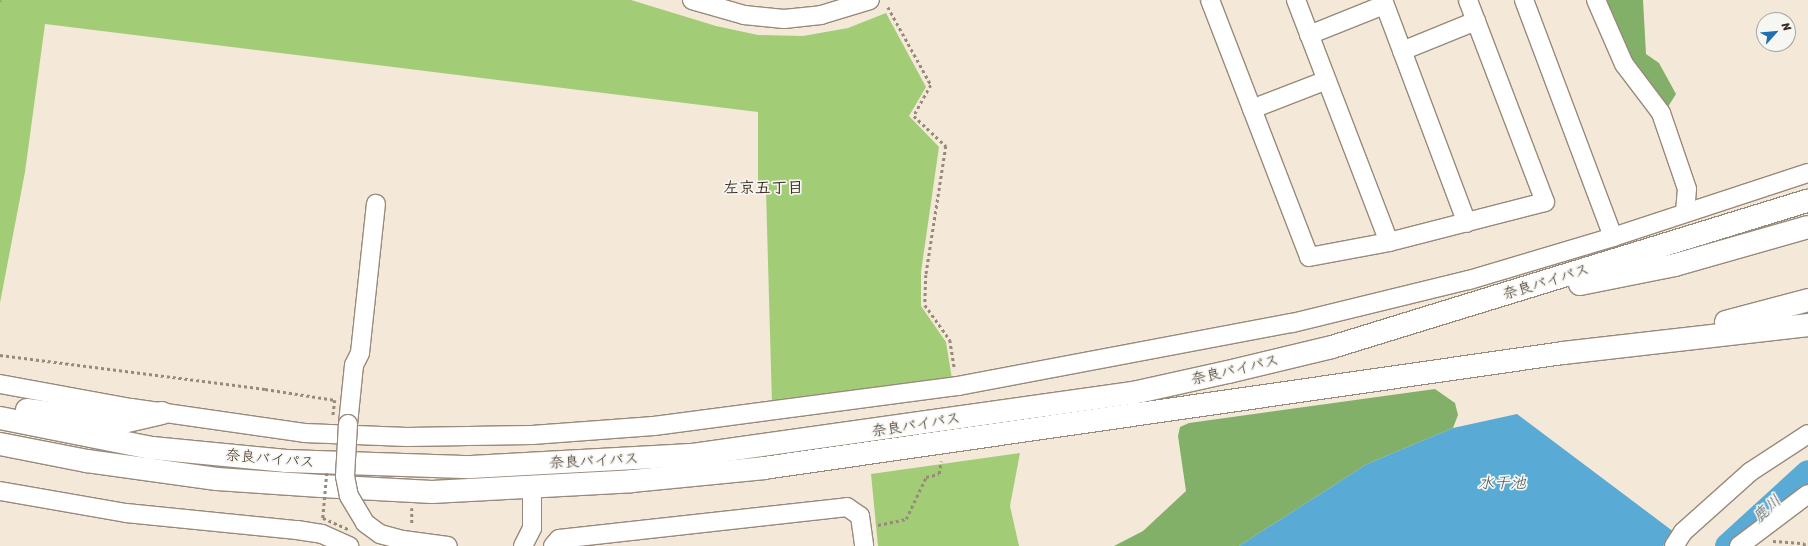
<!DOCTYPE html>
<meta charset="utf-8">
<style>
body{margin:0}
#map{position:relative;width:1808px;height:546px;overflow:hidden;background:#f4e9d8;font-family:Sriracha,"Klee One",sans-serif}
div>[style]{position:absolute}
.green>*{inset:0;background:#a3cc77}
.forest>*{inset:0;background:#82b068}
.water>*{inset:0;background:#59aad4}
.river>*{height:27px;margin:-13.5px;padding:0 13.5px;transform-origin:13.5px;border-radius:13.5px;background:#59aad4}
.path>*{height:2.5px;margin-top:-1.25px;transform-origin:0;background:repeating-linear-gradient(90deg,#988a7b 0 3px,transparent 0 6px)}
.roads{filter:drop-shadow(1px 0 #988a7b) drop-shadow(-1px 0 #988a7b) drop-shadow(0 1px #988a7b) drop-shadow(0 -1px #988a7b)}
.minor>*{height:18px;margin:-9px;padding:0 9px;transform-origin:9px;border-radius:9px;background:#fff}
.highway>*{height:22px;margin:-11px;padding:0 11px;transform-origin:11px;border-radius:11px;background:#fff}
.path-bridge>*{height:2.5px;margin-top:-1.25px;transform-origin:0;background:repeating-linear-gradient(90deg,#988a7b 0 3px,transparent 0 6px)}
.bridges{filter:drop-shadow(1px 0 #988a7b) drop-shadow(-1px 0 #988a7b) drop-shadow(0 1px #988a7b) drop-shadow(0 -1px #988a7b)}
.minor-bridge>*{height:18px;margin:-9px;padding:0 9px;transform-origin:9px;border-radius:9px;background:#fff}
span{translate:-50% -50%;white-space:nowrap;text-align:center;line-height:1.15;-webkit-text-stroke:3.5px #f6f6f2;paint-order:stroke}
.street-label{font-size:15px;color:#3b2a1e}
.neighbourhood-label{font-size:16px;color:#3b2a1e;font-weight:700}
.water-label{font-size:16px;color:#46575e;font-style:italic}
.north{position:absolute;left:1756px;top:12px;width:40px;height:40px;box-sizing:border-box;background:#f6f6f2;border:1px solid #aba49d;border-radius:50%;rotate:63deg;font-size:11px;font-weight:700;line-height:16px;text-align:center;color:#3b2a1e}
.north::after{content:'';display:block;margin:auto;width:14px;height:18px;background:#1f6fb2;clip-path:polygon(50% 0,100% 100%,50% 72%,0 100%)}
</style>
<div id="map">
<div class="green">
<div style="clip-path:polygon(0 0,631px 0,716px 26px,758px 35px,803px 36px,848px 28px,886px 13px,926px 87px,909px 116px,939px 147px,921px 272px,921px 306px,946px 342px,952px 379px,772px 405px,766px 191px,758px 185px,758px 112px,45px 24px,25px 172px,0 303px)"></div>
<div style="clip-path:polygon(1020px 453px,1010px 506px,1019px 546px,878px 546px,871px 474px)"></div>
</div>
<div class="forest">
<div style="clip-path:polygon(1602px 0,1643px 0,1646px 54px,1659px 63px,1676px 94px,1666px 110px,1631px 62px)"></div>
<div style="clip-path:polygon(1435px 389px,1455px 403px,1458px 415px,1453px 428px,1367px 464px,1239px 546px,1114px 546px,1143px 531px,1186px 491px,1178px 436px,1180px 427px,1189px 423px)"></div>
</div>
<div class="water">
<div style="clip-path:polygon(1517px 414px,1674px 532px,1663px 546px,1239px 546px,1367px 464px,1453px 428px)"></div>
</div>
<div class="river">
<div style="left:1728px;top:546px;width:108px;rotate:-42.4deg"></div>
</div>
<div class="path">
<div style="left:0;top:1px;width:1px;rotate:-45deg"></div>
<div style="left:888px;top:7px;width:89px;rotate:61.1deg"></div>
<div style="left:931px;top:85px;width:35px;rotate:119deg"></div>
<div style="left:914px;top:116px;width:44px;rotate:43.2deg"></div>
<div style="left:946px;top:146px;width:131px;rotate:98.8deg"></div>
<div style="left:926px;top:275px;width:30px;rotate:92deg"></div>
<div style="left:925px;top:305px;width:43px;rotate:54.5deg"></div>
<div style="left:950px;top:340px;width:30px;rotate:81deg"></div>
<div style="left:0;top:355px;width:267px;rotate:7.3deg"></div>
<div style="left:412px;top:508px;width:17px;rotate:90deg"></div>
<div style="left:878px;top:525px;width:29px;rotate:-12deg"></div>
<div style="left:906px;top:519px;width:47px;rotate:-64.5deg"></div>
<div style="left:926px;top:477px;width:13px;rotate:-13deg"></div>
<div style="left:939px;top:474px;width:13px;rotate:-81deg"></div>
<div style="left:1773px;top:541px;width:31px;rotate:4deg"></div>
<div style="left:1804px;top:543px;width:3px;rotate:72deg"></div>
</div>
<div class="roads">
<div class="minor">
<div style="left:692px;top:0;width:54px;rotate:16.1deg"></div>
<div style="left:744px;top:15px;width:40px;rotate:5.7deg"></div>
<div style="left:784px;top:19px;width:37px;rotate:-6deg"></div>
<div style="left:821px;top:15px;width:51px;rotate:-17deg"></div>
<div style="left:1210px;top:0;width:275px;rotate:68.9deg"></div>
<div style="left:1309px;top:257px;width:81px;rotate:-10.6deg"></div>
<div style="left:1389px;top:242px;width:161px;rotate:-14.4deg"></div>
<div style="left:1545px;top:202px;width:216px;rotate:-110.9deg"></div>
<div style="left:1296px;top:0;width:259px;rotate:69deg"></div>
<div style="left:1383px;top:0;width:238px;rotate:69.4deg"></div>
<div style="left:1524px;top:0;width:253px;rotate:69.4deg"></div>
<div style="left:1596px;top:0;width:70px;rotate:66.4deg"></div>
<div style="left:1624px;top:64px;width:61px;rotate:52.9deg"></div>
<div style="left:1661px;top:113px;width:80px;rotate:71.1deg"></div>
<div style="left:1687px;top:189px;width:24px;rotate:95deg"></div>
<div style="left:1309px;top:35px;width:81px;rotate:-21.8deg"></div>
<div style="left:1402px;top:51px;width:80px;rotate:-22.1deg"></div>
<div style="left:1252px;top:109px;width:80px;rotate:-21.1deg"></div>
<div style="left:0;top:384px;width:133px;rotate:10.4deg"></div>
<div style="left:131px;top:408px;width:175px;rotate:8.2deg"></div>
<div style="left:304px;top:433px;width:103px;rotate:2.2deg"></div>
<div style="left:407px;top:437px;width:125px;rotate:-0.9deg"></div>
<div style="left:532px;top:435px;width:122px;rotate:-4.2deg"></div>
<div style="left:654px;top:426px;width:307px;rotate:-7.5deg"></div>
<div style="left:958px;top:386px;width:340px;rotate:-10.7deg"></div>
<div style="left:1292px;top:323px;width:182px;rotate:-13.7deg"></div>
<div style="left:1469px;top:280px;width:150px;rotate:-16.6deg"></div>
<div style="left:1613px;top:237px;width:205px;rotate:-18.2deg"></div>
<div style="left:348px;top:424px;width:59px;rotate:-84.2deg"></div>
<div style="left:354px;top:365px;width:13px;rotate:-63deg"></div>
<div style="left:360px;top:353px;width:150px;rotate:-83.9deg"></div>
<div style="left:0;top:491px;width:128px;rotate:9.9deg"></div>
<div style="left:126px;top:513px;width:172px;rotate:5.7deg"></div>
<div style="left:297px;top:530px;width:25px;rotate:9deg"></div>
<div style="left:322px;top:534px;width:30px;rotate:24deg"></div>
<div style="left:523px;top:546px;width:20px;rotate:-63deg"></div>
<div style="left:532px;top:528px;width:41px;rotate:-90deg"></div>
<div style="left:553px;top:546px;width:9px;rotate:-49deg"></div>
<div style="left:559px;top:539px;width:290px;rotate:-6.3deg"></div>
<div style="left:847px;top:507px;width:16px;rotate:35deg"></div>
<div style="left:860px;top:516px;width:30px;rotate:82deg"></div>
<div style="left:1674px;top:546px;width:17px;rotate:-57deg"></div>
<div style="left:1683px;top:532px;width:90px;rotate:-41.8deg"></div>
<div style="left:1750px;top:472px;width:69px;rotate:-33.2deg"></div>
<div style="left:1739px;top:546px;width:86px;rotate:-37deg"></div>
</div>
<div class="highway">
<div style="left:1580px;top:284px;width:97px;rotate:-11.3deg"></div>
<div style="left:1675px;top:265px;width:138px;rotate:-15.9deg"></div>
<div style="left:1726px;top:322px;width:85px;rotate:-15deg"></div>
<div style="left:27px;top:410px;width:97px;rotate:7.1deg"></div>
<div style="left:123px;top:422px;width:40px;rotate:-13deg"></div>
<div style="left:0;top:418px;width:155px;rotate:11.2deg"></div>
<div style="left:152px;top:448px;width:135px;rotate:5.5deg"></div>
<div style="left:286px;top:461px;width:185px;rotate:1.9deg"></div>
<div style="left:471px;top:467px;width:220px;rotate:-3.1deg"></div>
<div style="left:691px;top:455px;width:446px;rotate:-8deg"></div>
<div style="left:1133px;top:393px;width:97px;rotate:-12.5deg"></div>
<div style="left:1228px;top:372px;width:107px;rotate:-13.5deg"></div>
<div style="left:1332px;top:347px;width:498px;rotate:-17.1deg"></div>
<div style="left:0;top:444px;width:89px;rotate:11.1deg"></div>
<div style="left:87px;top:461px;width:131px;rotate:7.9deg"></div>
<div style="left:217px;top:479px;width:104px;rotate:3.9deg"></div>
<div style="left:321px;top:486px;width:111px;rotate:3.1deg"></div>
<div style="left:432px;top:492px;width:200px;rotate:-3.1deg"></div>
<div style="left:632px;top:481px;width:133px;rotate:-5.6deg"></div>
<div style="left:764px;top:468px;width:807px;rotate:-8.19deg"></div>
<div style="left:1563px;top:353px;width:247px;rotate:-6.5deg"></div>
</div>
</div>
<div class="path-bridge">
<div style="left:265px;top:389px;width:71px;rotate:8.9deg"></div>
<div style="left:335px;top:400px;width:17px;rotate:97deg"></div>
<div style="left:327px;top:473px;width:45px;rotate:95.1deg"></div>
<div style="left:323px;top:518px;width:30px;rotate:24deg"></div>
</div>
<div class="bridges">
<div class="minor-bridge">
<div style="left:348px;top:424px;width:52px;rotate:93.3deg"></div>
<div style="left:345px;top:476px;width:20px;rotate:79deg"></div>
<div style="left:349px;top:496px;width:31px;rotate:59deg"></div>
<div style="left:365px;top:523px;width:19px;rotate:36deg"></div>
<div style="left:380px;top:534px;width:24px;rotate:15deg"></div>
<div style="left:403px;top:540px;width:45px;rotate:7.6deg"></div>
</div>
</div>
<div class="street-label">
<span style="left:1546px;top:282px;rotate:-17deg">奈良バイパス</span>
<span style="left:1235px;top:370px;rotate:-13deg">奈良バイパス</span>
<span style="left:916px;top:425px;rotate:-9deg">奈良バイパス</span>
<span style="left:270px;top:459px;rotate:5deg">奈良バイパス</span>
<span style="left:594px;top:461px;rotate:-3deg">奈良バイパス</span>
</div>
<div class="neighbourhood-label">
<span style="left:763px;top:188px">左京五丁目</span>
</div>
<div class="water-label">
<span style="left:1502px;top:483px">水干池</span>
<span style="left:1767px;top:509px;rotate:-43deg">鹿川</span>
</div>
<div class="north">N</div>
</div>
